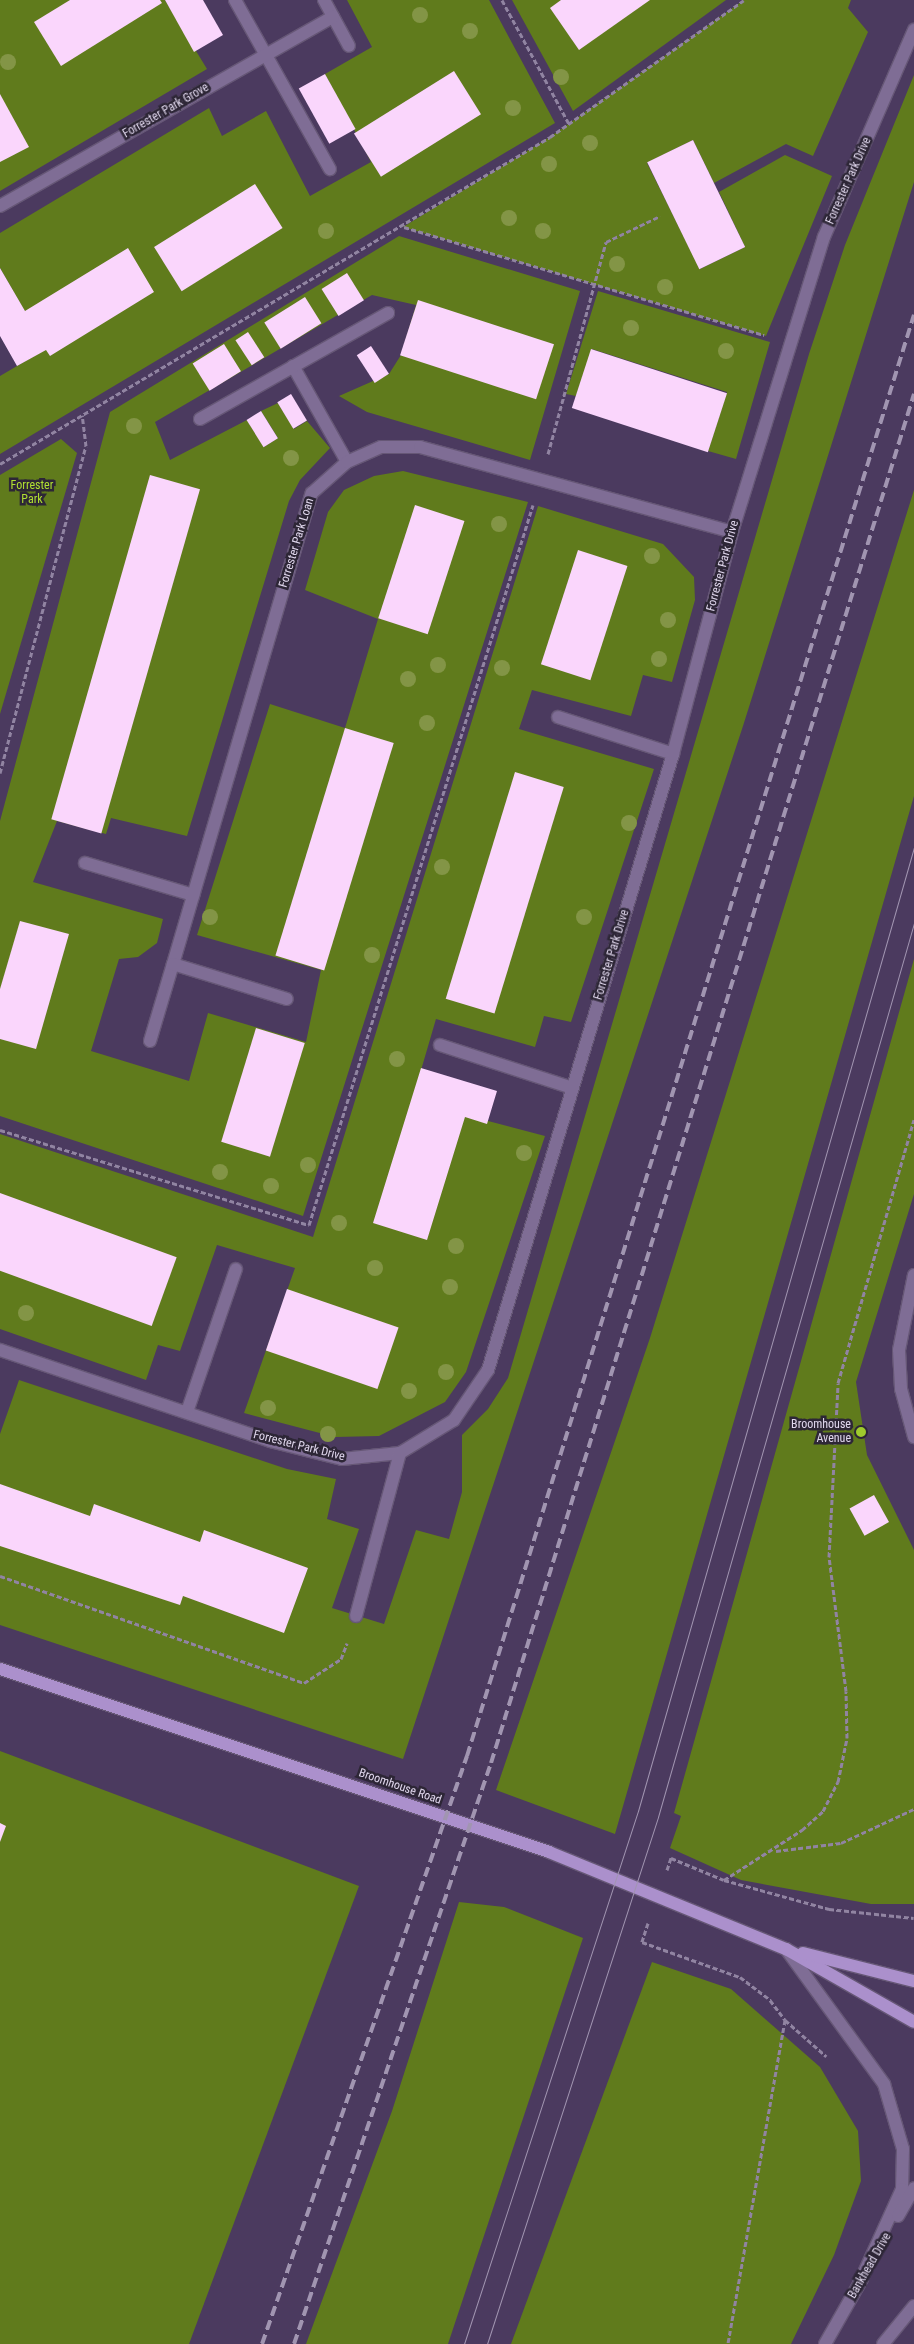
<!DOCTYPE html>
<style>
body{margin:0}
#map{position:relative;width:914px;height:2344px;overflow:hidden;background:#4b3a5f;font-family:"Roboto Condensed",sans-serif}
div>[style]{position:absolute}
.green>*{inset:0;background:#607b1c}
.building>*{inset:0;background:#fad6fc;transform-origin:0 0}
.path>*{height:3px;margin-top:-1.5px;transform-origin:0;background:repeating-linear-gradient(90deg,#9184a2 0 5px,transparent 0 7.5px)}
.roads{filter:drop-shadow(1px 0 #665776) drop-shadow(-1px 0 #665776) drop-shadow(0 1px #665776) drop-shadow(0 -1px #665776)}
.minor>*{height:12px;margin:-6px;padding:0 6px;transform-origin:6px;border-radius:6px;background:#7f6d95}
.major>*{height:12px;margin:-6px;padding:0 6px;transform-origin:6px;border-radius:6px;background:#ab90cc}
.tram>*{height:1px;margin:-0.5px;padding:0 0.5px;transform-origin:0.5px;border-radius:0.5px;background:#a195b1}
.rail>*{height:4px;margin-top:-2px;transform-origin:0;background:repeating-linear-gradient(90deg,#a195b1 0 10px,transparent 0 15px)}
.trees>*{width:16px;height:16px;margin:-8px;border-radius:50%;background:#839546}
.dots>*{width:14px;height:14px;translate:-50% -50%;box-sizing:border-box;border:2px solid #2d2636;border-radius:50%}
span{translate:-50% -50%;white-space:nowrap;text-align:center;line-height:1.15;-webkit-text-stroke:5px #2d2636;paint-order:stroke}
.street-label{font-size:12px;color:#e0d7ed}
.park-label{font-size:12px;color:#b0e031}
.poi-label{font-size:12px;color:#e0d7ed}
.right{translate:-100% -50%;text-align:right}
</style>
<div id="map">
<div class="green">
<div style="clip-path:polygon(0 0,165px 0,207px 69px,0 191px)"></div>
<div style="clip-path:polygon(347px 0,489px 0,555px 123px,0 454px,0 376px,46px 349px,0 268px,0 233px,209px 108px,222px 136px,266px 111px,310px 196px,371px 162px,325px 74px,372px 47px)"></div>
<div style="clip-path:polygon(512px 0,726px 0,573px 111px)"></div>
<div style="clip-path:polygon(744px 0,851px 0,848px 8px,868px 32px,813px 156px,786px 144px,714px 183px,693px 140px,647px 163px,700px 269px,745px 247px,719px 192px,785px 155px,832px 176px,766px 336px,403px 227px,550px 137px)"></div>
<div style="clip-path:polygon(914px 75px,914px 182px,743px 726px,403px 1759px,0 1625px,0 1434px,19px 1380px,287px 1469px,336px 1479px,327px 1519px,359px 1529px,332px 1608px,384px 1624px,416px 1530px,449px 1539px,462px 1492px,462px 1435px,488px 1409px,508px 1378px,809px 354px,845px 245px)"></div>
<div style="clip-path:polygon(399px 236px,580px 291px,530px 460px,367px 412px,339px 396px,389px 374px,401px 355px,416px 305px,372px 295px,155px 422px,170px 460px,247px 420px,264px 447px,278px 438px,261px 411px,278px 403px,294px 429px,307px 421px,330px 448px,300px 480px,289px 501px,187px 836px,111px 818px,106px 834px,57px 821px,33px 882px,163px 919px,157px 943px,138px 957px,119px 959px,91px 1051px,189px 1081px,208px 1013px,306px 1042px,321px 970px,197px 935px,270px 704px,345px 728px,378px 619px,305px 590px,328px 512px,344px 490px,374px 476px,403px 471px,528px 502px,303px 1216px,0 1116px,0 821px,110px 412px)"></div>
<div style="clip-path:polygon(598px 291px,770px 342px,736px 459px,708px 451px,727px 392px,592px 349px,576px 396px,566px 394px)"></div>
<div style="clip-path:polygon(61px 439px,77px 453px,0 714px,0 475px)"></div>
<div style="clip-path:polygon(914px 490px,914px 796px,615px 1834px,496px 1790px,650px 1338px)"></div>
<div style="clip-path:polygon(538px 506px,663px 544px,694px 577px,695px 600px,672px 682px,643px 675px,631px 716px,532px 690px,519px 729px,654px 769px,571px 1022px,544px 1016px,535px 1047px,436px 1019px,412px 1101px,545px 1136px,466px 1372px,445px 1402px,379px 1436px,335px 1437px,244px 1413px,295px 1268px,217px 1245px,180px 1351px,158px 1345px,146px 1380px,0 1329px,0 1134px,313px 1237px)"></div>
<div style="clip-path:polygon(914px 959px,914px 1194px,856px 1382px,867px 1455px,914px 1550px,914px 1904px,871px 1904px,741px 1880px,670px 1848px,681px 1816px,674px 1813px)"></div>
<div style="clip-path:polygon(0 1751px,359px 1886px,189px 2344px,0 2344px)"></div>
<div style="clip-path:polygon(459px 1902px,504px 1907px,583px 1938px,448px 2344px,306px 2344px,392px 2111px)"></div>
<div style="clip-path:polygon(652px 1962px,731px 1989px,820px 2067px,858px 2131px,861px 2181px,834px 2255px,791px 2344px,511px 2344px)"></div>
</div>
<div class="building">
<div style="clip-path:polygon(70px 0,160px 0,162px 3px,61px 66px,34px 22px)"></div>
<div style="clip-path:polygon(165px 0,203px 0,223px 35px,194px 52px)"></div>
<div style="clip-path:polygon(561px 0,650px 0,579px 50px,550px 8px)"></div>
<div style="left:454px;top:71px;width:51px;height:118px;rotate:58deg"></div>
<div style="left:325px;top:74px;width:63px;height:30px;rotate:61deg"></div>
<div style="clip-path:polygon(0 94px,29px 147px,0 162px)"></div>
<div style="left:693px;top:140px;width:119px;height:51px;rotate:64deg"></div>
<div style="left:255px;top:184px;width:52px;height:119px;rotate:58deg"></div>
<div style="clip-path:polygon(128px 248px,154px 292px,50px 356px,46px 350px,17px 366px,0 336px,0 268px,25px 311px)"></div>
<div style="left:347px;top:273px;width:32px;height:30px;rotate:58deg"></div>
<div style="left:305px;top:297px;width:31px;height:48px;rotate:58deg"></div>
<div style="left:418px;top:300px;width:143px;height:58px;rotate:18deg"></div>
<div style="left:248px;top:332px;width:30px;height:15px;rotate:57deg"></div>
<div style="left:224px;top:344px;width:32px;height:37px;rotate:58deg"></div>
<div style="left:371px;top:346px;width:33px;height:17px;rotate:57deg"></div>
<div style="left:591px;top:349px;width:143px;height:62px;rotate:18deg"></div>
<div style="left:291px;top:394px;width:31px;height:16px;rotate:59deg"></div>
<div style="left:261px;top:411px;width:32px;height:17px;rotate:58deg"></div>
<div style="left:150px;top:475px;width:52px;height:358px;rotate:16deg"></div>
<div style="left:415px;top:505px;width:52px;height:119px;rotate:18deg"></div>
<div style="left:578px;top:550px;width:52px;height:120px;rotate:18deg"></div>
<div style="left:345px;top:728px;width:51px;height:238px;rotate:17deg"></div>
<div style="left:515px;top:772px;width:51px;height:237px;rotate:17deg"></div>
<div style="clip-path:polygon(20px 921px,69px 934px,36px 1049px,0 1039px,0 989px)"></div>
<div style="left:256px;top:1028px;width:51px;height:119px;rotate:17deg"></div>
<div style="clip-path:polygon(421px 1068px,497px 1091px,487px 1124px,465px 1117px,427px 1240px,373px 1223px)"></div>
<div style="left:0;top:1193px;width:188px;height:73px;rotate:20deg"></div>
<div style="left:287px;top:1289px;width:118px;height:65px;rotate:19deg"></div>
<div style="clip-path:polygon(0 1484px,90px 1516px,94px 1504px,200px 1542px,204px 1530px,308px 1568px,284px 1633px,183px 1596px,180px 1605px,0 1546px)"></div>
<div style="left:874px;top:1495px;width:31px;height:28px;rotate:61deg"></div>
<div style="clip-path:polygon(0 1823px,6px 1826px,0 1842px)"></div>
</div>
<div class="path">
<div style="left:502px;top:0;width:141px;rotate:61.6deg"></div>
<div style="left:404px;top:227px;width:376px;rotate:16.7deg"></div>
<div style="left:548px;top:454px;width:220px;rotate:-74.7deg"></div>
<div style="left:606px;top:242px;width:60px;rotate:-25.7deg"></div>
<div style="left:0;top:464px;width:640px;rotate:-30.73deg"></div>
<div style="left:550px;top:137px;width:237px;rotate:-35.2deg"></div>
<div style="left:0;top:773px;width:338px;rotate:-75.3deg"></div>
<div style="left:86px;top:446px;width:31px;rotate:-97deg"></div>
<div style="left:0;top:1130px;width:323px;rotate:17.1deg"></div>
<div style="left:309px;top:1225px;width:754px;rotate:-72.72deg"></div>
<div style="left:0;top:1576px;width:322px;rotate:19.4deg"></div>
<div style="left:304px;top:1683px;width:44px;rotate:-33deg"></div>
<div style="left:341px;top:1659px;width:17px;rotate:-69deg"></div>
<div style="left:776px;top:1851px;width:65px;rotate:-7deg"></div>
<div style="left:841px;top:1843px;width:81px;rotate:-25deg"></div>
<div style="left:667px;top:1870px;width:13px;rotate:-72deg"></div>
<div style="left:671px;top:1858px;width:57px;rotate:22.5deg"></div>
<div style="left:724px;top:1880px;width:93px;rotate:-32.7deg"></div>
<div style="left:802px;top:1830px;width:28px;rotate:-42deg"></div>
<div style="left:823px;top:1811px;width:33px;rotate:-63deg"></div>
<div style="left:838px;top:1782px;width:45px;rotate:-78.4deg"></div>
<div style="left:847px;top:1738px;width:47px;rotate:-91.2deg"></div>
<div style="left:846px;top:1691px;width:135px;rotate:-97.2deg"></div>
<div style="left:829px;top:1557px;width:174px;rotate:-87deg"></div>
<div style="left:838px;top:1383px;width:274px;rotate:-73.9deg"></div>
<div style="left:724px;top:1880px;width:109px;rotate:15.4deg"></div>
<div style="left:829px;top:1909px;width:85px;rotate:6deg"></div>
<div style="left:648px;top:1923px;width:20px;rotate:108deg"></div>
<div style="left:642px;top:1942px;width:104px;rotate:19.7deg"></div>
<div style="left:740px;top:1977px;width:38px;rotate:37deg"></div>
<div style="left:770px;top:2000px;width:25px;rotate:53deg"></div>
<div style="left:785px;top:2020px;width:329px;rotate:100deg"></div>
<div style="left:785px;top:2020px;width:55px;rotate:41.3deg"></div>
</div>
<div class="roads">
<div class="minor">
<div style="left:235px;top:0;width:194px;rotate:60.7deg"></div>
<div style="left:324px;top:0;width:52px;rotate:61.5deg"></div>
<div style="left:0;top:206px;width:383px;rotate:-29.6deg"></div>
<div style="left:293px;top:366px;width:110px;rotate:60.6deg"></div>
<div style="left:200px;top:419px;width:216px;rotate:-29.4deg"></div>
<div style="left:558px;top:717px;width:121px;rotate:17.8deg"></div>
<div style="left:85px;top:863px;width:113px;rotate:16.5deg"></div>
<div style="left:173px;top:964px;width:491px;rotate:-73.6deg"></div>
<div style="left:312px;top:493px;width:47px;rotate:-41.5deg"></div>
<div style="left:347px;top:462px;width:37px;rotate:-24deg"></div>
<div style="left:381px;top:447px;width:39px"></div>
<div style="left:420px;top:447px;width:323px;rotate:15.2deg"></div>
<div style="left:150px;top:1041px;width:80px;rotate:-73.4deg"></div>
<div style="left:173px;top:964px;width:119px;rotate:17.1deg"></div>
<div style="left:440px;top:1045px;width:139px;rotate:18deg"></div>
<div style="left:914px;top:1275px;width:76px;rotate:101.3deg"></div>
<div style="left:899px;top:1350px;width:39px;rotate:87deg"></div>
<div style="left:901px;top:1389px;width:50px;rotate:74.8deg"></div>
<div style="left:0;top:1350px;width:285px;rotate:18.6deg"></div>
<div style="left:270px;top:1441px;width:74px;rotate:14deg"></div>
<div style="left:342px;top:1459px;width:58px;rotate:-5.9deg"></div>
<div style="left:400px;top:1453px;width:63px;rotate:-31.4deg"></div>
<div style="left:454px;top:1420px;width:60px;rotate:-55.8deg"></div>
<div style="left:488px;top:1370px;width:643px;rotate:-73.28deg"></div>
<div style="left:673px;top:754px;width:230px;rotate:-75.1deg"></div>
<div style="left:732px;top:532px;width:309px;rotate:-72.7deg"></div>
<div style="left:824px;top:237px;width:226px;rotate:-66.5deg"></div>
<div style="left:187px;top:1412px;width:151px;rotate:-71.1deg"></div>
<div style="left:356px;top:1616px;width:169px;rotate:-74.9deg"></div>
<div style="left:786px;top:1949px;width:167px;rotate:54deg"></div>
<div style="left:884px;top:2084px;width:68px;rotate:73.7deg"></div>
<div style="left:903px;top:2149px;width:40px;rotate:91.4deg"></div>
<div style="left:902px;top:2189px;width:104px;rotate:114.4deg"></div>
<div style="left:898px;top:2216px;width:32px;rotate:-60deg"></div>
<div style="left:825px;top:2344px;width:75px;rotate:-60.4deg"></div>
<div style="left:883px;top:2344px;width:49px;rotate:-50.8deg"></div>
</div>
<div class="major">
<div style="left:0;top:1669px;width:579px;rotate:18.43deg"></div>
<div style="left:549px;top:1852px;width:256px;rotate:22.3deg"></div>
<div style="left:786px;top:1949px;width:147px;rotate:29.7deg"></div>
<div style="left:803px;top:1953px;width:114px;rotate:14.2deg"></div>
</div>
</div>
<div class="tram">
<div style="left:464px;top:2344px;width:561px;rotate:-71.92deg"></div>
<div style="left:638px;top:1811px;width:1003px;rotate:-74.02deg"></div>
<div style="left:487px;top:2344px;width:554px;rotate:-72.02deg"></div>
<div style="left:658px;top:1817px;width:930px;rotate:-74.02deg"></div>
</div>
<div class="rail">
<div style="left:262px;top:2344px;width:623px;rotate:-70.78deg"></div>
<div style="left:467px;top:1756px;width:1509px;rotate:-72.77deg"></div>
<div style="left:294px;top:2344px;width:613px;rotate:-71.27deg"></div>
<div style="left:491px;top:1763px;width:1433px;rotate:-72.83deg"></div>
</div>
<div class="trees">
<div style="left:420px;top:15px"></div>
<div style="left:470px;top:31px"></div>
<div style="left:8px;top:62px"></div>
<div style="left:561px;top:77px"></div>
<div style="left:513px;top:108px"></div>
<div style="left:590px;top:143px"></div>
<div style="left:549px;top:164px"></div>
<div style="left:509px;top:218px"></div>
<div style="left:326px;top:231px"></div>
<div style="left:543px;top:231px"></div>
<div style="left:617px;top:264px"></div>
<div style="left:665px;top:287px"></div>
<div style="left:631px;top:328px"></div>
<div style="left:726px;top:351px"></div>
<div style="left:134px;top:426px"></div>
<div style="left:291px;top:458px"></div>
<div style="left:499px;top:524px"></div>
<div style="left:652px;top:556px"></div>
<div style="left:668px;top:620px"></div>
<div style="left:659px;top:659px"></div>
<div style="left:438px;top:665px"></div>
<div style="left:502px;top:668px"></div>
<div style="left:408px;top:679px"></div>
<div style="left:427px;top:723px"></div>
<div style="left:629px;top:823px"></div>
<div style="left:442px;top:867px"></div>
<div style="left:210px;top:917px"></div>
<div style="left:584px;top:917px"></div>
<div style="left:372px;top:955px"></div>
<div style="left:397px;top:1059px"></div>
<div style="left:524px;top:1153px"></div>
<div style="left:308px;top:1165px"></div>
<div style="left:220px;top:1172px"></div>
<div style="left:271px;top:1186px"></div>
<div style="left:339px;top:1223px"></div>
<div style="left:456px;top:1246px"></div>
<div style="left:375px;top:1268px"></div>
<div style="left:450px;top:1287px"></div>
<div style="left:26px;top:1313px"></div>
<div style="left:446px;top:1372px"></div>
<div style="left:409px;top:1391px"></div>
<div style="left:268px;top:1408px"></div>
<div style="left:328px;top:1434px"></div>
</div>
<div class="dots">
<div style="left:861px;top:1432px;background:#9fca2d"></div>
</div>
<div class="street-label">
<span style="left:166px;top:111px;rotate:-30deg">Forrester Park Grove</span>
<span style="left:849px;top:181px;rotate:-66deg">Forrester Park Drive</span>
<span style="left:297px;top:543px;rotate:-73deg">Forrester Park Loan</span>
<span style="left:723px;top:566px;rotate:-75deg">Forrester Park Drive</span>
<span style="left:612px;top:955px;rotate:-73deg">Forrester Park Drive</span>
<span style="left:299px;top:1446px;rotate:14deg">Forrester Park Drive</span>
<span style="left:400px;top:1787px;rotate:19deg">Broomhouse Road</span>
<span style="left:870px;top:2266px;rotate:-60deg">Bankhead Drive</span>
</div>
<div class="park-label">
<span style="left:32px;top:493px">Forrester<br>Park</span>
</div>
<div class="poi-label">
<span class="right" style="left:851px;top:1432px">Broomhouse<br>Avenue</span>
</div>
</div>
